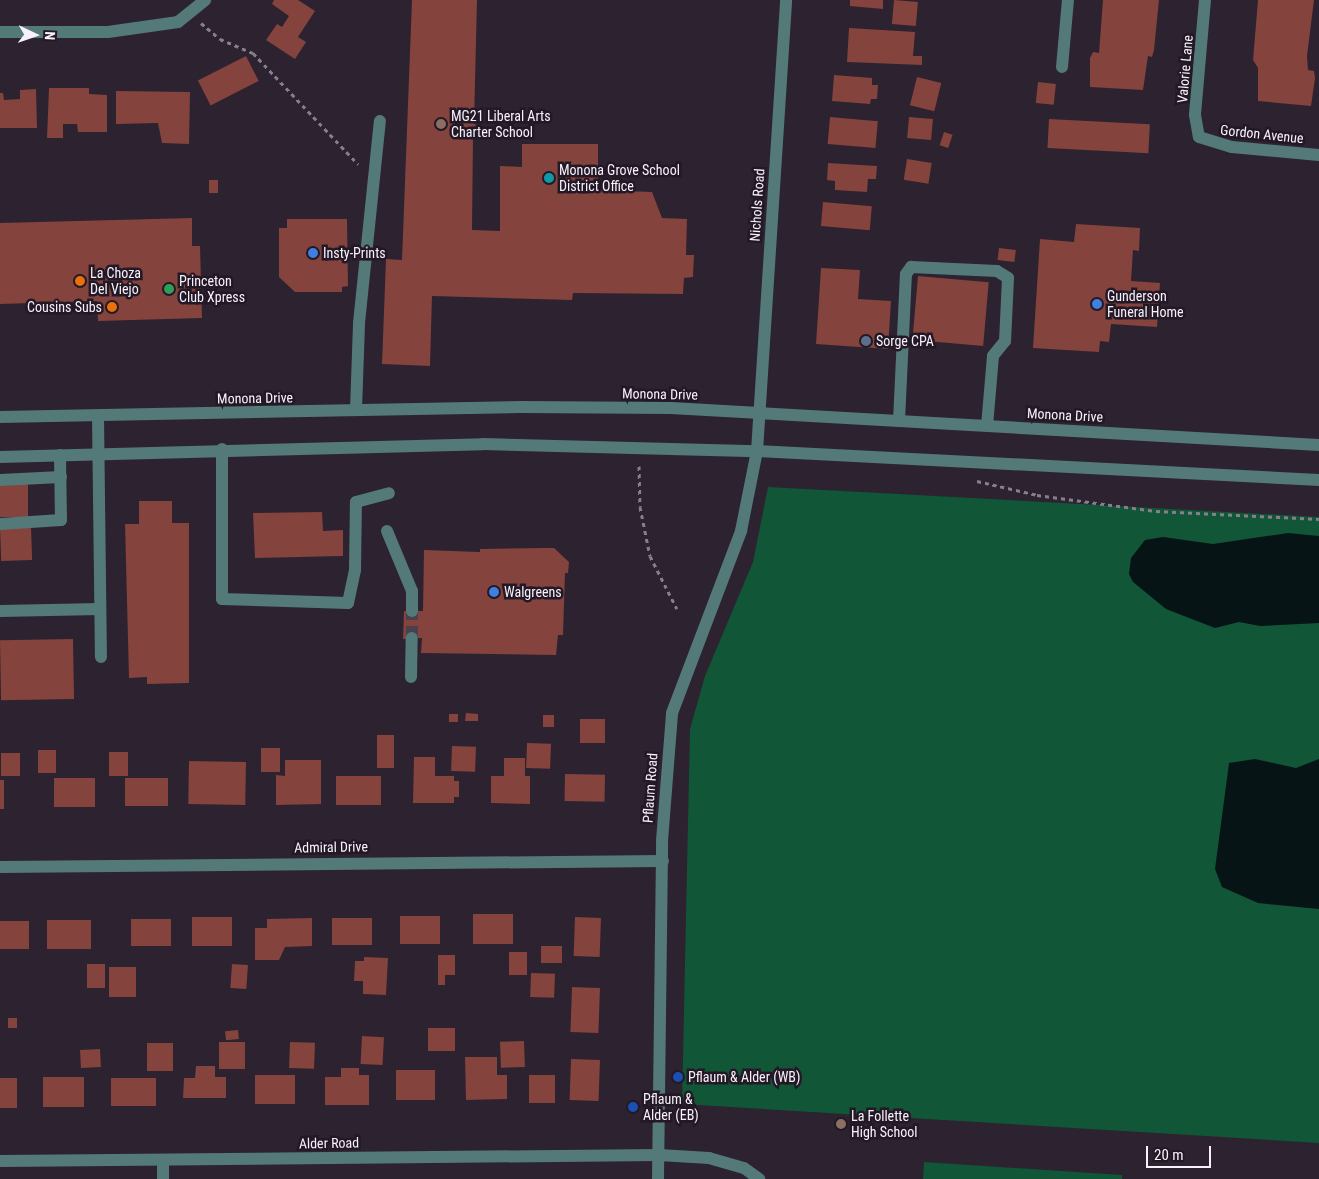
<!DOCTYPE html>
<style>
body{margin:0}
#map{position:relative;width:1319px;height:1179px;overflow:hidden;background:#2c2230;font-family:"Roboto Condensed",sans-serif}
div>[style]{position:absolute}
.green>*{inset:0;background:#115637}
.water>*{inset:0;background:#071415}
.building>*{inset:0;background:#84433c;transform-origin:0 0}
.minor-tunnel>*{height:12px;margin-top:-6px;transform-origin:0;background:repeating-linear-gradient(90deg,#4b414e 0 12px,transparent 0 18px)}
.path>*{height:3px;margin-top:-1.5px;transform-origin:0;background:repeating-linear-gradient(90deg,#877f8b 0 4px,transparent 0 8px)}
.minor>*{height:12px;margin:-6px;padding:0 6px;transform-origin:6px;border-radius:6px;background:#547979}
.dots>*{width:14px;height:14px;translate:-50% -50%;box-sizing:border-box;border:2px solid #231926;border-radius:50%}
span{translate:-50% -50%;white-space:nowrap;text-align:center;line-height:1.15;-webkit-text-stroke:5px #231926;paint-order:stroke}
.street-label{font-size:14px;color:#f8f1fa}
.poi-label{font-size:14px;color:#f8f1fa}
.left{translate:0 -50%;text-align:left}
.right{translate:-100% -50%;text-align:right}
.north{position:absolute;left:10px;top:10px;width:50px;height:50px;-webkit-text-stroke:4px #231926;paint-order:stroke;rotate:93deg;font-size:14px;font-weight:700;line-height:20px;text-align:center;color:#f8f1fa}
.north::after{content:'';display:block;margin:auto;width:18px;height:22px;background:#f8f1fa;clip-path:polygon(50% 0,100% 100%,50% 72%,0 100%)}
.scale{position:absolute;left:1146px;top:1146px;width:65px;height:22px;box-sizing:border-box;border:2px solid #f8f1fa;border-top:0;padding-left:6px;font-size:15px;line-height:18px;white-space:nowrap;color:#f8f1fa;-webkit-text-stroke:4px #231926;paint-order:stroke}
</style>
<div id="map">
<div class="green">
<div style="clip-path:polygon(768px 487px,1319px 517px,1319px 1143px,682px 1104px,690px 729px,705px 676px,753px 562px)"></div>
<div style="clip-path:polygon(924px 1162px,1122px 1175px,1122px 1179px,923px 1179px)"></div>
</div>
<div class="water">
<div style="clip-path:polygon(1288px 533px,1319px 536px,1319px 623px,1260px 626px,1239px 622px,1215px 628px,1166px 609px,1133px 582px,1129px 574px,1131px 558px,1145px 540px,1163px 537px,1213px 544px)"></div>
<div style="clip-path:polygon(1255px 759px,1296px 768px,1319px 759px,1319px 909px,1258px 903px,1222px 887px,1215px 869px,1229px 763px)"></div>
</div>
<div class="building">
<div style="clip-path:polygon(274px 0,298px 0,315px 11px,298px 37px,306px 42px,295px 59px,266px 40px,277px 24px,282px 27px,289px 16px,272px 4px)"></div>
<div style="clip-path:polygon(412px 0,477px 0,474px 124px,479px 125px,478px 139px,473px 138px,472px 230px,500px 231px,500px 166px,522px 167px,522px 144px,598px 144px,598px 190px,652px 192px,662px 218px,687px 219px,686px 255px,694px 255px,693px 277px,684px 278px,683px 294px,573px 293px,572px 300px,432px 296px,430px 366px,382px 364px,386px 259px,402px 260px)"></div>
<div style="clip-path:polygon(850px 0,883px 0,883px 9px,850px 6px)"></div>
<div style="left:894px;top:0;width:24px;height:24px;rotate:5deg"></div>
<div style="clip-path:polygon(1103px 0,1159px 0,1154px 50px,1152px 57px,1148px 56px,1143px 90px,1090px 87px,1090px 58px,1093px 52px,1099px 53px)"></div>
<div style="clip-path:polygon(1258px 0,1314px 0,1307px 56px,1308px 70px,1314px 71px,1315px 78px,1311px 106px,1258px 101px,1258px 68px,1253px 60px)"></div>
<div style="clip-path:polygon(849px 28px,915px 32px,913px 56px,922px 56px,922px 65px,847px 62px)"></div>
<div style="left:246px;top:56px;width:28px;height:54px;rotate:63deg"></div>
<div style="clip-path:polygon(834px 75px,872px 78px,872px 85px,878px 85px,877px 99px,871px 99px,870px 104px,832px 101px)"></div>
<div style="left:917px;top:77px;width:25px;height:29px;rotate:14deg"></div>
<div style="left:1038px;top:82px;width:18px;height:21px;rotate:6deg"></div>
<div style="clip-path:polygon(49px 88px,89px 88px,89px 94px,107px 95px,107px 132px,78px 132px,77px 124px,63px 124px,63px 138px,47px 138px)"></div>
<div style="clip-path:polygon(36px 89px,37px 128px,0 128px,0 93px,3px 93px,4px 100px,20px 99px,20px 90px)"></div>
<div style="clip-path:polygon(116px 91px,190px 92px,189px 144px,162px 143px,158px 123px,116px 124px)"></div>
<div style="left:830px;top:117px;width:48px;height:27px;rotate:5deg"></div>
<div style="left:909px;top:117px;width:24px;height:21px;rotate:5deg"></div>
<div style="left:1049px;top:119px;width:101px;height:29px;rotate:3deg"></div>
<div style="left:944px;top:132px;width:9px;height:14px;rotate:18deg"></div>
<div style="left:907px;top:159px;width:25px;height:21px;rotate:9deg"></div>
<div style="clip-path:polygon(828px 163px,877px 166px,876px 179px,868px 179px,867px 192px,835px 190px,835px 181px,827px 180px)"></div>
<div style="left:209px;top:180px;width:9px;height:13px"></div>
<div style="left:823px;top:202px;width:49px;height:24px;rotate:5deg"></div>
<div style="clip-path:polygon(192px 218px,192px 246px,200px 246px,202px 318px,98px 321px,97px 301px,0 304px,0 223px)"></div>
<div style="clip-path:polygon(287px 219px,347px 219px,348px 286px,342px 287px,342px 292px,295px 292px,279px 277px,279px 228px,287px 228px)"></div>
<div style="clip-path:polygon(1076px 224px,1140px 228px,1139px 251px,1133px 250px,1131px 281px,1160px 283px,1157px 327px,1111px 324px,1109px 342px,1100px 341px,1099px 352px,1033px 348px,1040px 239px,1074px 242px)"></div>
<div style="left:999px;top:248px;width:17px;height:12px;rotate:7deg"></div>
<div style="clip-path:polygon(821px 268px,860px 270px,858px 299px,891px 301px,888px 349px,816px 344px)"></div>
<div style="left:918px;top:276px;width:71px;height:64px;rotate:5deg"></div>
<div style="left:0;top:484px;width:28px;height:33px"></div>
<div style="clip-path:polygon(139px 501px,172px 501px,172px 523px,189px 523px,189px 683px,147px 684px,147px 677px,129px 678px,125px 524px,139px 524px)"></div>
<div style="clip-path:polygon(322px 512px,323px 531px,343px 530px,343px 556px,255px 558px,253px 513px)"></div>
<div style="left:31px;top:527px;width:33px;height:31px;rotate:88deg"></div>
<div style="clip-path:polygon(545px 548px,554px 548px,569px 562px,568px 573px,565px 573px,563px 635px,558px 635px,556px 655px,421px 653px,422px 638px,403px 639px,404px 611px,423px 611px,424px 550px,480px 552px,480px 549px)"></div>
<div style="left:73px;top:639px;width:60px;height:73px;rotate:89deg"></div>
<div style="clip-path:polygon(466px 713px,478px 714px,478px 721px,465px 721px)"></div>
<div style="left:449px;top:714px;width:9px;height:8px"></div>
<div style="left:543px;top:715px;width:11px;height:12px"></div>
<div style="left:580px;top:719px;width:25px;height:24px"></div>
<div style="left:377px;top:735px;width:17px;height:33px"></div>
<div style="left:527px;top:743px;width:24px;height:25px;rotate:2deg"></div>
<div style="left:452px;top:746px;width:24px;height:25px;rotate:2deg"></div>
<div style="left:261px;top:748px;width:19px;height:24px"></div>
<div style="left:38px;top:750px;width:18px;height:23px"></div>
<div style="left:109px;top:752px;width:19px;height:24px"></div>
<div style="left:1px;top:753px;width:19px;height:23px"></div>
<div style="clip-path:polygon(414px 757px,435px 757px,435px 776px,454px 776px,454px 781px,459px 781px,459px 797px,454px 797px,454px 803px,413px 803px)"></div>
<div style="clip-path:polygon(504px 758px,525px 758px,525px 776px,530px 776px,530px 804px,491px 803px,491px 776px,504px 776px)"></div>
<div style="clip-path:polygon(285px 760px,321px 760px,321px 804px,276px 805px,276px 775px,285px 776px)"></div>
<div style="left:189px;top:761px;width:57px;height:43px;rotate:1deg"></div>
<div style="left:565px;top:774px;width:40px;height:27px;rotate:1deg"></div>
<div style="left:336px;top:776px;width:45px;height:29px"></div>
<div style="left:54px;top:778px;width:41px;height:29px"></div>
<div style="left:125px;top:778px;width:43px;height:28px"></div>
<div style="left:0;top:780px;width:4px;height:29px"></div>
<div style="left:473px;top:914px;width:40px;height:30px"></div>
<div style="left:400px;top:916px;width:40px;height:28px"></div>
<div style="left:192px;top:917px;width:40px;height:29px"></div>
<div style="left:575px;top:917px;width:26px;height:39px;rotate:2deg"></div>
<div style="clip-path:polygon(312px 918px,312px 946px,285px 947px,279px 960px,255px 960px,255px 928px,267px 928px,267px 919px)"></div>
<div style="left:332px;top:918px;width:40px;height:27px"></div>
<div style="left:131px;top:919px;width:40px;height:27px"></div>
<div style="left:47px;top:920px;width:44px;height:29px"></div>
<div style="left:0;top:921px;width:29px;height:28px"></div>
<div style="left:541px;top:946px;width:21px;height:17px"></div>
<div style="left:509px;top:952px;width:18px;height:23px"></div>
<div style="clip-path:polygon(438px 955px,455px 955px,455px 975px,445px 975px,445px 985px,438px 985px)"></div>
<div style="clip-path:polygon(364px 957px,388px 958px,386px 995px,363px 994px,363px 981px,354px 981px,355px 961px,364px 961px)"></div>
<div style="left:87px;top:964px;width:18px;height:24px"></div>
<div style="left:232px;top:964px;width:16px;height:24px;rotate:4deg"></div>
<div style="left:109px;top:967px;width:27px;height:30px"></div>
<div style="left:531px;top:973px;width:24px;height:24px;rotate:2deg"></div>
<div style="left:572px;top:987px;width:28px;height:45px;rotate:2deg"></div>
<div style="left:8px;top:1018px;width:9px;height:10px"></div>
<div style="left:455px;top:1028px;width:23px;height:27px;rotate:90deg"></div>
<div style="left:238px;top:1030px;width:9px;height:13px;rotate:84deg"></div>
<div style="left:362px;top:1036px;width:22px;height:28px;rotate:3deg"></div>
<div style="left:524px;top:1041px;width:26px;height:24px;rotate:88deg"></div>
<div style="left:219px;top:1042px;width:26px;height:27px"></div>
<div style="left:290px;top:1042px;width:25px;height:26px;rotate:2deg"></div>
<div style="left:147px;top:1043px;width:26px;height:28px"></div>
<div style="left:100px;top:1049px;width:18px;height:20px;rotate:87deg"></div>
<div style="clip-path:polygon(465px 1057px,497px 1057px,497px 1075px,507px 1075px,507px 1099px,466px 1100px)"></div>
<div style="left:571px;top:1059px;width:29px;height:41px;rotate:2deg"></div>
<div style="clip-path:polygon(196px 1066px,215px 1066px,215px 1077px,226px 1077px,226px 1098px,183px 1098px,184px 1078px,195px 1078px)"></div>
<div style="clip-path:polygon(341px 1068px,359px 1068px,359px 1075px,369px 1075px,369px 1105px,325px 1105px,325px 1077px,341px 1077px)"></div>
<div style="left:435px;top:1070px;width:30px;height:39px;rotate:90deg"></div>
<div style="left:255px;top:1075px;width:40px;height:29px"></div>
<div style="left:529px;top:1075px;width:26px;height:28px"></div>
<div style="left:43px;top:1077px;width:41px;height:30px"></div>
<div style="left:0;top:1078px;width:17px;height:30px"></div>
<div style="left:111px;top:1078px;width:45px;height:28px"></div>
</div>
<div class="minor-tunnel">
<div style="left:412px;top:638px;width:27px;rotate:-90deg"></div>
</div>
<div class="path">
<div style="left:201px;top:23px;width:25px;rotate:40deg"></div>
<div style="left:220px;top:39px;width:36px;rotate:23deg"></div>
<div style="left:253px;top:53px;width:153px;rotate:46.6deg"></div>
<div style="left:639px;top:466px;width:41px;rotate:88.6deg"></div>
<div style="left:640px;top:507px;width:50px;rotate:78.5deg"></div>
<div style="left:650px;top:556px;width:59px;rotate:63deg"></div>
<div style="left:977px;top:481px;width:62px;rotate:13.1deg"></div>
<div style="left:1037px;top:495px;width:120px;rotate:7.7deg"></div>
<div style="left:1156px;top:511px;width:163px;rotate:2.8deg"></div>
</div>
<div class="minor">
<div style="left:1205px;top:0;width:115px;rotate:95deg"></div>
<div style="left:1195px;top:115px;width:22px;rotate:80deg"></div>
<div style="left:1199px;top:137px;width:34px;rotate:17deg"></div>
<div style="left:1232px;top:147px;width:87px;rotate:5.3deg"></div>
<div style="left:0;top:32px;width:108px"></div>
<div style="left:108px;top:32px;width:71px;rotate:-8.1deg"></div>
<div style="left:178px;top:22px;width:35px;rotate:-39deg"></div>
<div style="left:1062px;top:67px;width:67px;rotate:-84.9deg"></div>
<div style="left:356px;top:410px;width:87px;rotate:-88deg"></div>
<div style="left:359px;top:323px;width:203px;rotate:-84.1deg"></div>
<div style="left:98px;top:416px;width:241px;rotate:89.3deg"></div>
<div style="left:0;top:417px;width:520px;rotate:-1.1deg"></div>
<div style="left:520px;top:407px;width:151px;rotate:0.4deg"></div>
<div style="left:671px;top:408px;width:649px;rotate:3.27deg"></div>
<div style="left:899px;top:421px;width:147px;rotate:-87.3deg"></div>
<div style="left:906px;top:274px;width:9px;rotate:-54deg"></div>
<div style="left:911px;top:267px;width:86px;rotate:2.7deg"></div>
<div style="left:997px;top:271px;width:13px;rotate:32deg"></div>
<div style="left:1008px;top:278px;width:63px;rotate:92.7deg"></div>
<div style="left:1005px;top:341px;width:19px;rotate:129deg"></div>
<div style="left:993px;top:356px;width:70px;rotate:94.9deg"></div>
<div style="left:222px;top:449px;width:150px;rotate:90deg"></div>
<div style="left:222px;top:599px;width:126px;rotate:1.8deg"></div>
<div style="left:348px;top:603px;width:34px;rotate:-78deg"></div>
<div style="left:355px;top:570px;width:68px;rotate:-89.2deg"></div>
<div style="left:356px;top:502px;width:34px;rotate:-15deg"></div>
<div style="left:0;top:457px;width:483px;rotate:-1.5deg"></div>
<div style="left:483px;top:444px;width:274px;rotate:1.5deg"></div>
<div style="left:757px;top:451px;width:563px;rotate:2.95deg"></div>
<div style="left:0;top:480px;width:61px;rotate:-2.8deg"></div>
<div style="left:0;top:524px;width:61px;rotate:-3.8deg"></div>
<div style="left:61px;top:520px;width:65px;rotate:-90.9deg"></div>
<div style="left:387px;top:531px;width:65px;rotate:67.4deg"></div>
<div style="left:412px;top:591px;width:20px;rotate:90deg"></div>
<div style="left:0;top:611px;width:100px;rotate:-1.1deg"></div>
<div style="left:411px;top:677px;width:39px;rotate:-89deg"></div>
<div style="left:0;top:867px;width:663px;rotate:-0.52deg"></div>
<div style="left:0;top:1161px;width:659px;rotate:-0.52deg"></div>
<div style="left:659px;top:1155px;width:50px;rotate:3.4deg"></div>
<div style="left:709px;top:1158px;width:36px;rotate:16deg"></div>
<div style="left:744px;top:1168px;width:19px;rotate:36deg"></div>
<div style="left:163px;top:1179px;width:19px;rotate:-90deg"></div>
<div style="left:658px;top:1179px;width:338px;rotate:-89.3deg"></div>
<div style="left:662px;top:841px;width:128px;rotate:-85.5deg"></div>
<div style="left:672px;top:713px;width:195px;rotate:-69.2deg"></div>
<div style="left:741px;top:531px;width:82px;rotate:-78.7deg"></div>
<div style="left:757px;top:451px;width:452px;rotate:-86.3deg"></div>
</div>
<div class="dots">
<div style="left:441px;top:124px;background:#8d6e63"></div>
<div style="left:549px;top:178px;background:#0f9aa8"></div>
<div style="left:313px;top:253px;background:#3f7fe0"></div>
<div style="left:80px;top:281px;background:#e8710a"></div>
<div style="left:169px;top:289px;background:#2e9e5b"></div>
<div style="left:1097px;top:304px;background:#3f7fe0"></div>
<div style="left:112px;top:307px;background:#e8710a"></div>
<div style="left:866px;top:341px;background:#5c6f8a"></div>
<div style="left:494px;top:592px;background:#3f7fe0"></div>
<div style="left:678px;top:1077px;background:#1a4fb4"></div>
<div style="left:633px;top:1107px;background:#1a4fb4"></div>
<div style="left:841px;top:1124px;background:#8d6e63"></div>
</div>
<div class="street-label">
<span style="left:1185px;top:69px;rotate:-85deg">Valorie Lane</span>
<span style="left:1262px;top:134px;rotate:6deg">Gordon Avenue</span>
<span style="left:757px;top:205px;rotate:-86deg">Nichols Road</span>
<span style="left:660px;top:394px;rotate:1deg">Monona Drive</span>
<span style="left:255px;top:398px;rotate:-1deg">Monona Drive</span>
<span style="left:1065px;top:415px;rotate:3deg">Monona Drive</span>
<span style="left:650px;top:788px;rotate:-86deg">Pflaum Road</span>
<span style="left:331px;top:847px;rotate:-1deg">Admiral Drive</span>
<span style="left:329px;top:1143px;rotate:-1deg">Alder Road</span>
</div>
<div class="poi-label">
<span class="left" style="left:451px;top:124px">MG21 Liberal Arts<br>Charter School</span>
<span class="left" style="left:559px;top:178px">Monona Grove School<br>District Office</span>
<span class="left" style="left:323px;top:253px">Insty-Prints</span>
<span class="left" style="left:90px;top:281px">La Choza<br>Del Viejo</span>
<span class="left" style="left:179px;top:289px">Princeton<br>Club Xpress</span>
<span class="left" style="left:1107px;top:304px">Gunderson<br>Funeral Home</span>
<span class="right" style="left:102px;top:307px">Cousins Subs</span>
<span class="left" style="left:876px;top:341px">Sorge CPA</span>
<span class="left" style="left:504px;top:592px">Walgreens</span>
<span class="left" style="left:688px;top:1077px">Pflaum &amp; Alder (WB)</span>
<span class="left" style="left:643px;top:1107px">Pflaum &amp;<br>Alder (EB)</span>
<span class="left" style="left:851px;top:1124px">La Follette<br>High School</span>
</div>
<div class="north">N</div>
<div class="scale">20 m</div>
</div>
